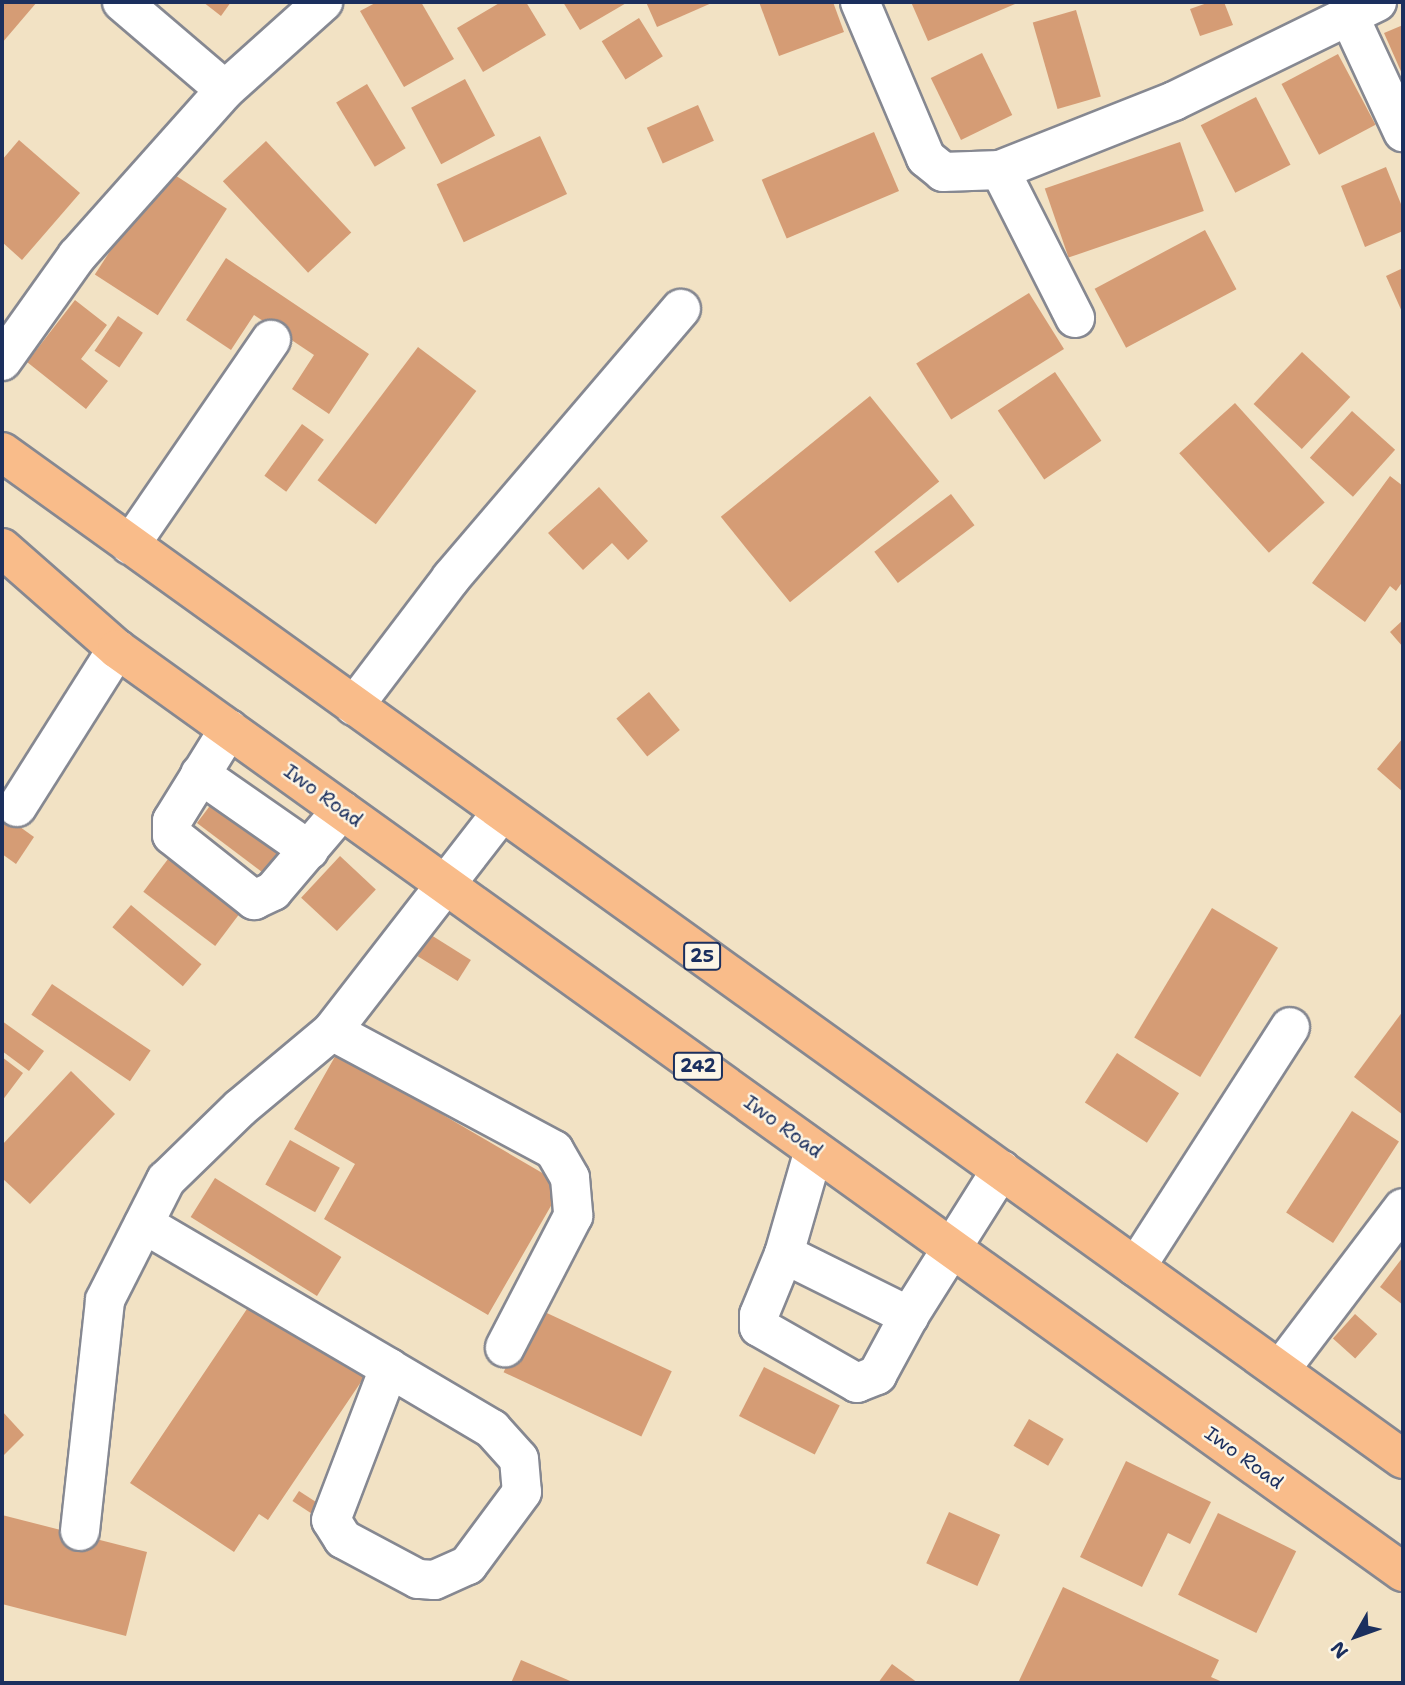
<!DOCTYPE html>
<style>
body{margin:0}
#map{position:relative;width:1405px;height:1685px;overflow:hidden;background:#f2e2c4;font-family:"Shantell Sans",sans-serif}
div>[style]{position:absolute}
.building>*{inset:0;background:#d59c75;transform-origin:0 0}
.roads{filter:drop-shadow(2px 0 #868891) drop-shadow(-2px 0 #868891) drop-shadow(0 2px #868891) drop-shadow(0 -2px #868891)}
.minor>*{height:38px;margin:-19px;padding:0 19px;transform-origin:19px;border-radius:19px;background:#fff}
.major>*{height:38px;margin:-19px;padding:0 19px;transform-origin:19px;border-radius:19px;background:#f9bc8a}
span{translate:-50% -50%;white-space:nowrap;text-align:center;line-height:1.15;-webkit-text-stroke:5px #fcf5e5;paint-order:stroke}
.shield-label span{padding:2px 5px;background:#fcf5e5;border:2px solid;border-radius:5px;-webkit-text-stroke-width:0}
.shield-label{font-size:18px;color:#1b2f5e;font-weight:700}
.street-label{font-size:19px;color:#1b2f5e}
.frame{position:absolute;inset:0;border:4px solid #1b2f5e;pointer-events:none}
.north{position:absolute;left:1321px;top:1601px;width:70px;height:70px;-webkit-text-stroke:5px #fcf5e5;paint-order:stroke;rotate:230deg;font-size:19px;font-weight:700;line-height:28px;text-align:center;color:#1b2f5e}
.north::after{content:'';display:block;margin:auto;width:24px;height:32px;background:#1b2f5e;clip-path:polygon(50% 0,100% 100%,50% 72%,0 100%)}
</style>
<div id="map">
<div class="building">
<div style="clip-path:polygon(2px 2px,37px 2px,2px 43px)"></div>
<div style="clip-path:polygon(203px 2px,231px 2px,221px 16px)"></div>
<div style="clip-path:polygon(377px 2px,421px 2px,454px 59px,404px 87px,360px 11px)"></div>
<div style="clip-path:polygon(501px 2px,526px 2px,546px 35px,483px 72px,457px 28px)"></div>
<div style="clip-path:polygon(563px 2px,628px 2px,580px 30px)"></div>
<div style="clip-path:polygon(646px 2px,714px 2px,657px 27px)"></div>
<div style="clip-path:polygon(759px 2px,833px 2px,844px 32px,779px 56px)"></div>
<div style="clip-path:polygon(911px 2px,1020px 2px,928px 41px)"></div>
<div style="clip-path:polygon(1210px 2px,1224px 2px,1233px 25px,1200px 36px,1190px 9px)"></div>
<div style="left:1076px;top:10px;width:90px;height:45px;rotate:74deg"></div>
<div style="left:639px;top:18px;width:45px;height:44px;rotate:58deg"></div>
<div style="clip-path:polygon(1403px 25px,1403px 76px,1384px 33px)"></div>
<div style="left:982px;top:53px;width:69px;height:57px;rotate:64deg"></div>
<div style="left:1338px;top:54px;width:80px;height:64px;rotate:62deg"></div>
<div style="left:465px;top:79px;width:64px;height:61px;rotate:62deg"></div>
<div style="left:367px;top:84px;width:75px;height:36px;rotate:59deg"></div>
<div style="left:1256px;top:97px;width:76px;height:62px;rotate:63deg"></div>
<div style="left:698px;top:105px;width:39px;height:56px;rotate:66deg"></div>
<div style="left:874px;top:132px;width:64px;height:122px;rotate:67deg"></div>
<div style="left:540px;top:136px;width:64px;height:114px;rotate:65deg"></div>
<div style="clip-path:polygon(19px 140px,80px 193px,22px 260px,2px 242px,2px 160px)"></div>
<div style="left:266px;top:141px;width:125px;height:59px;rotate:47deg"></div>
<div style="left:1180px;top:142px;width:73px;height:143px;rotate:71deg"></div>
<div style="clip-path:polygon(1386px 167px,1403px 209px,1403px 231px,1365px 247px,1341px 186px)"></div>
<div style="left:164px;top:168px;width:75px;height:127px;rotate:33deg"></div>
<div style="left:1205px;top:230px;width:67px;height:125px;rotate:62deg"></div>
<div style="clip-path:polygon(226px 258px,369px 354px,329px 414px,292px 389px,314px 355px,254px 315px,231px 350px,186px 320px)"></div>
<div style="clip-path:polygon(1403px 268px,1403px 314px,1386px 276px)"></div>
<div style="left:1029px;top:293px;width:66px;height:133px;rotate:58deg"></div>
<div style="clip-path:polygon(75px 300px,107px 325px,81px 359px,108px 381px,86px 409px,27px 362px)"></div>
<div style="left:118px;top:316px;width:30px;height:42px;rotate:34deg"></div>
<div style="left:418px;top:347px;width:73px;height:167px;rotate:37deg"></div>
<div style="left:1302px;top:352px;width:66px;height:71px;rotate:43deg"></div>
<div style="left:1055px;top:372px;width:83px;height:69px;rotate:56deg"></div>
<div style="left:870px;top:396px;width:110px;height:192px;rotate:51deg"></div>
<div style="left:1235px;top:403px;width:134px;height:75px;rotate:48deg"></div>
<div style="left:1352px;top:411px;width:58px;height:63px;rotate:42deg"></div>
<div style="left:302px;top:424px;width:27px;height:64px;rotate:36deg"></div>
<div style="clip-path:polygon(1390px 476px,1403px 486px,1403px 581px,1396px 591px,1390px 586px,1365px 622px,1312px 583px)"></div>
<div style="clip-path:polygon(599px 487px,648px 541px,628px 560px,612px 543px,583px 570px,548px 533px)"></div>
<div style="left:951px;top:494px;width:39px;height:96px;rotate:53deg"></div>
<div style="clip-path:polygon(1403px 620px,1403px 647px,1390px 632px)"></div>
<div style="left:649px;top:692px;width:49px;height:42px;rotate:51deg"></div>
<div style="clip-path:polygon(1403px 738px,1403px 792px,1377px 769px)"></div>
<div style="left:212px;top:803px;width:88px;height:25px;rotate:37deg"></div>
<div style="clip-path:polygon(2px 814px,34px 837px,16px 864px,2px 854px)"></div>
<div style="left:171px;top:855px;width:90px;height:46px;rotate:37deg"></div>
<div style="left:340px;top:856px;width:49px;height:57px;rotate:43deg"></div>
<div style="left:131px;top:905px;width:92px;height:29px;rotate:40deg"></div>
<div style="left:1212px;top:908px;width:77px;height:151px;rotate:31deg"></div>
<div style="left:431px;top:935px;width:47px;height:25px;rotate:32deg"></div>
<div style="left:52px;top:984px;width:119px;height:37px;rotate:34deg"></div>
<div style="clip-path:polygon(1403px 1011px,1403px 1115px,1354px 1077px)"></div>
<div style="clip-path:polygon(2px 1021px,44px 1051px,29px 1071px,2px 1051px)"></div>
<div style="clip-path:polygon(337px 1053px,563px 1185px,488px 1315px,324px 1219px,355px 1164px,294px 1129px)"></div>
<div style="left:1117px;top:1053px;width:74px;height:59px;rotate:33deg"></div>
<div style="clip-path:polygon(2px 1057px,23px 1073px,2px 1101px)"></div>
<div style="clip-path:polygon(71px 1071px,115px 1114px,30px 1204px,2px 1178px,2px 1145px)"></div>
<div style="left:1352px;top:1111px;width:56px;height:121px;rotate:33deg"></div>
<div style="left:290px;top:1140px;width:57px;height:51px;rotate:29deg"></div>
<div style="left:215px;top:1178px;width:149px;height:46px;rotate:32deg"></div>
<div style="clip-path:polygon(1403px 1257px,1403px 1305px,1380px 1287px)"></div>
<div style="clip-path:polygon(255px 1297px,367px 1373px,268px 1520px,259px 1514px,234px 1552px,130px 1483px)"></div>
<div style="left:534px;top:1307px;width:152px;height:72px;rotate:25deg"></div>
<div style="left:1355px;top:1314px;width:30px;height:33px;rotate:42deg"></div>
<div style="left:764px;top:1367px;width:85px;height:55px;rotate:27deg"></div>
<div style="clip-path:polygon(2px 1411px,24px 1435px,2px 1457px)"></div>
<div style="left:1029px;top:1419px;width:40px;height:31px;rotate:30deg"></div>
<div style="clip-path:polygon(1126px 1461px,1211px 1502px,1190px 1544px,1168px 1533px,1142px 1587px,1080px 1557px)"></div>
<div style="left:299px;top:1491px;width:24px;height:12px;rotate:33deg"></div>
<div style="left:949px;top:1512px;width:56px;height:56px;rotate:24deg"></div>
<div style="left:1218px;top:1513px;width:87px;height:91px;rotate:26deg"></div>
<div style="clip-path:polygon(2px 1515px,147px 1552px,126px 1636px,2px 1604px)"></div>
<div style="clip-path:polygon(1063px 1587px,1219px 1660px,1211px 1677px,1225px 1683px,1018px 1683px)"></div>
<div style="clip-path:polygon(521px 1660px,575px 1683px,511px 1683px)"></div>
<div style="clip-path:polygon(892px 1664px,918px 1683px,878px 1683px)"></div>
</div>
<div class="roads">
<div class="minor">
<div style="left:122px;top:2px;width:135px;rotate:40.5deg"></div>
<div style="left:860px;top:2px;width:169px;rotate:67.1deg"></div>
<div style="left:926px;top:158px;width:22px;rotate:39deg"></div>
<div style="left:943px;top:172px;width:57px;rotate:-2deg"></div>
<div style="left:1000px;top:170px;width:166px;rotate:63.1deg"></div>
<div style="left:1350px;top:18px;width:126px;rotate:65.1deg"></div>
<div style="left:1000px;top:170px;width:187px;rotate:-21.6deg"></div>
<div style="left:1174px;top:101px;width:226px;rotate:-26deg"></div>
<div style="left:2px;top:361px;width:129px;rotate:-54.5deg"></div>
<div style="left:77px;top:256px;width:222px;rotate:-48.3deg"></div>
<div style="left:225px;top:90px;width:132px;rotate:-41.9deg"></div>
<div style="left:130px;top:545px;width:249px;rotate:-55.5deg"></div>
<div style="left:354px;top:706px;width:161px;rotate:-52.8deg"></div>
<div style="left:451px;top:578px;width:354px;rotate:-49.5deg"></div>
<div style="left:229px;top:729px;width:108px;rotate:121.8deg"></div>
<div style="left:172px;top:821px;width:14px;rotate:90deg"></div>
<div style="left:172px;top:835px;width:105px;rotate:38.4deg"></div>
<div style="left:254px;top:900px;width:21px;rotate:-25deg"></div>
<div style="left:273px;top:891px;width:106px;rotate:-49.6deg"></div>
<div style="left:200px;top:774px;width:133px;rotate:34.9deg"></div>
<div style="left:17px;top:807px;width:187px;rotate:-57.7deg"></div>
<div style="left:332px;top:1031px;width:252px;rotate:28.2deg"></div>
<div style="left:554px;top:1150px;width:32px;rotate:60deg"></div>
<div style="left:570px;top:1178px;width:38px;rotate:85deg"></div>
<div style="left:573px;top:1216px;width:148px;rotate:117.4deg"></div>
<div style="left:814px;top:1150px;width:108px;rotate:106.1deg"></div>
<div style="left:784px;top:1254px;width:140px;rotate:26.4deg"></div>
<div style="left:909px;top:1316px;width:173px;rotate:-57.8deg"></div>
<div style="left:144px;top:1224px;width:284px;rotate:30.4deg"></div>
<div style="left:389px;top:1368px;width:120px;rotate:30.6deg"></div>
<div style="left:492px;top:1429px;width:40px;rotate:48deg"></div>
<div style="left:519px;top:1459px;width:33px;rotate:85deg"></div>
<div style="left:522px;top:1492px;width:91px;rotate:126.5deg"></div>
<div style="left:468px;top:1565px;width:37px;rotate:156deg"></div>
<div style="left:434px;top:1580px;width:16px;rotate:-176deg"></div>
<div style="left:418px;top:1579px;width:85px;rotate:-151.9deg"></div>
<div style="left:343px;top:1539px;width:22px;rotate:-122deg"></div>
<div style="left:331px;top:1520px;width:163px;rotate:-69.1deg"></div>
<div style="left:784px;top:1254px;width:66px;rotate:112.3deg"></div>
<div style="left:759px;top:1315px;width:12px;rotate:90deg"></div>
<div style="left:759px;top:1327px;width:113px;rotate:29.7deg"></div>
<div style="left:857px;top:1383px;width:22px;rotate:-22deg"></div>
<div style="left:877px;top:1375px;width:67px;rotate:-61.5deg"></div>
<div style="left:1136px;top:1267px;width:285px;rotate:-57.3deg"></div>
<div style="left:1280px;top:1370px;width:203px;rotate:-52.8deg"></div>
<div style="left:80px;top:1531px;width:232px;rotate:-83.8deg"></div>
<div style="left:105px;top:1300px;width:135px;rotate:-63.1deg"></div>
<div style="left:166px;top:1180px;width:103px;rotate:-44.2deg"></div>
<div style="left:240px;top:1108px;width:120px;rotate:-39.9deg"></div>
<div style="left:332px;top:1031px;width:277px;rotate:-52.2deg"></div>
</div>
<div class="major">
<div style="left:2px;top:452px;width:1725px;rotate:35.71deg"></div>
<div style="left:2px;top:548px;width:153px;rotate:41.3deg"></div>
<div style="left:117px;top:649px;width:1583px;rotate:35.67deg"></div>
</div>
</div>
<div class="shield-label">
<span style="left:702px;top:956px">25</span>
<span style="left:698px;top:1066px">242</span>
</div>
<div class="street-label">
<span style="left:323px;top:796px;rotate:36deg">Iwo Road</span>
<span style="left:783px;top:1127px;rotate:36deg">Iwo Road</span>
<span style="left:1244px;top:1458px;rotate:36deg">Iwo Road</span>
</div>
<div class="frame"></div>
<div class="north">N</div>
</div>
